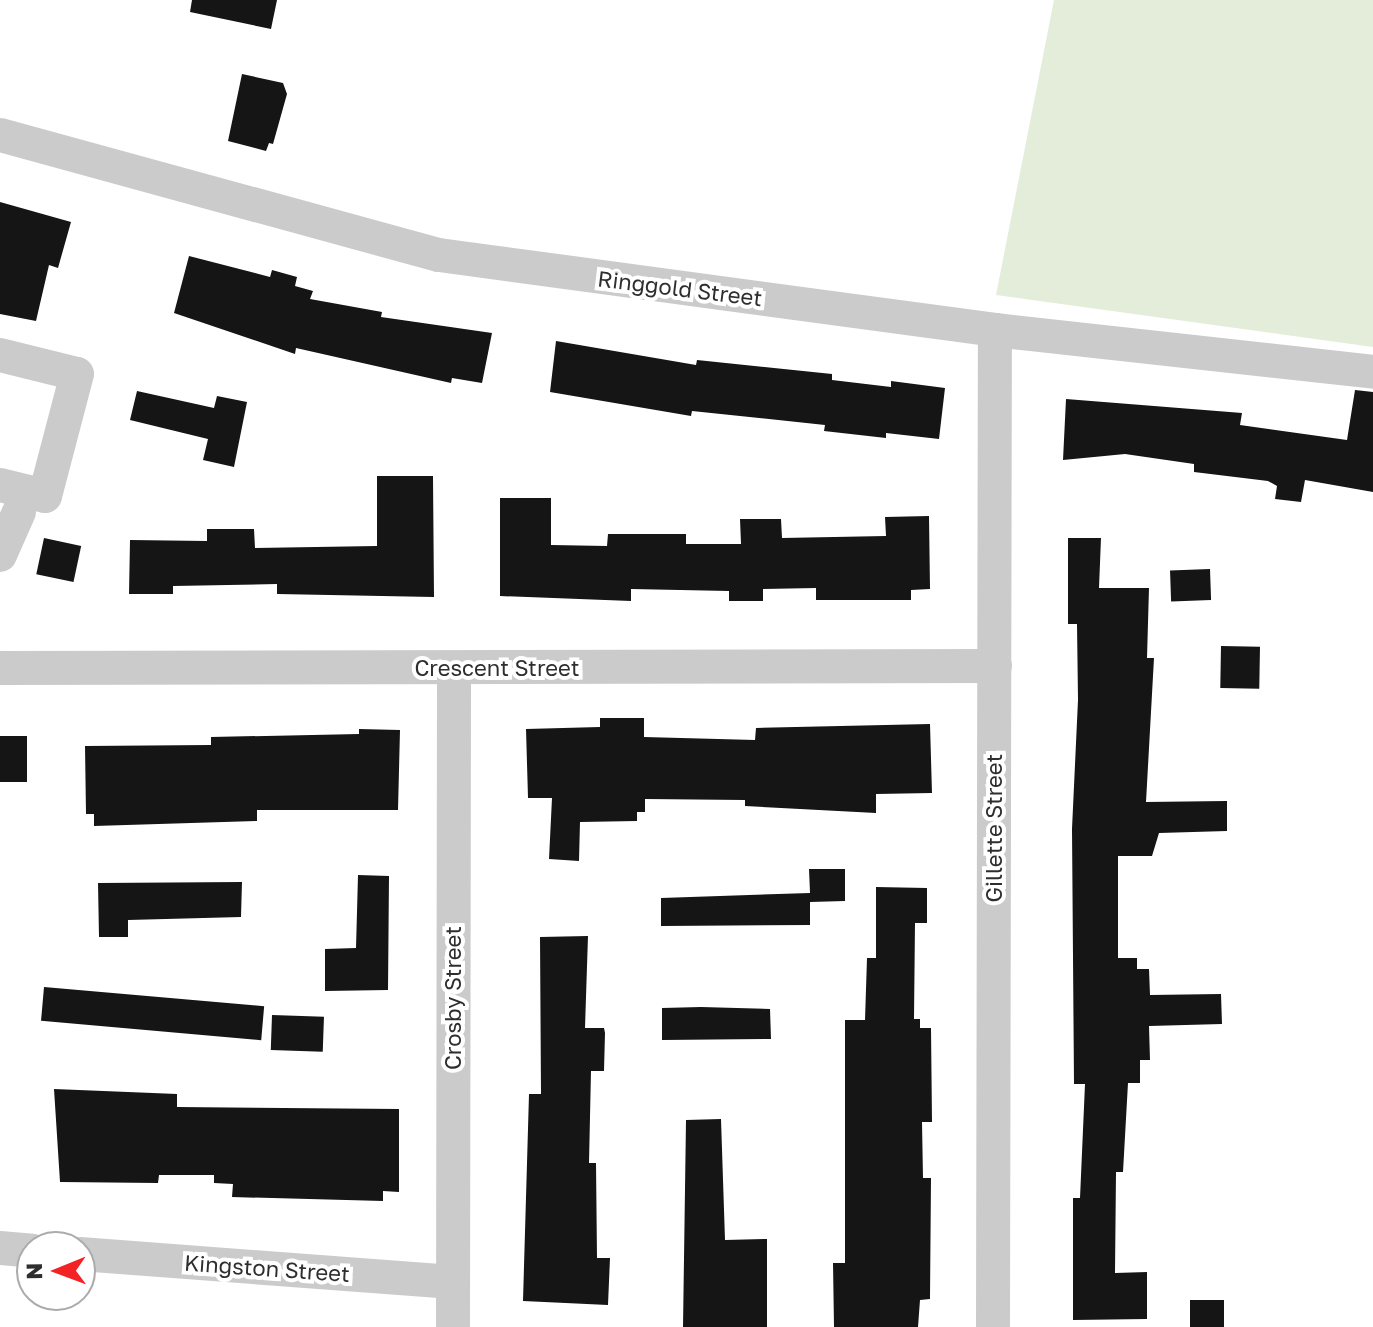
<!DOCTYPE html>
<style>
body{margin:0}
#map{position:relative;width:1373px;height:1327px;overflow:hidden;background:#fff;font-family:"Golos Text",sans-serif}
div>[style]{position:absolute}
.green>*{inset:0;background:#e3edda}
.building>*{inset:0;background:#151515;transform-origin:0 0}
.minor>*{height:34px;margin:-17px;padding:0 17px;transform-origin:17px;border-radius:17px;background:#cbcbcb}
span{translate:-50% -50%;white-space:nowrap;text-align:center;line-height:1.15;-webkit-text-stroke:8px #fff;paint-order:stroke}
.street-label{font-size:22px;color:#2e2e2e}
.north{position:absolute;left:16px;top:1231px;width:80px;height:80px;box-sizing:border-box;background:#fff;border:2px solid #ababab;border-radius:50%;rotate:269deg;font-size:22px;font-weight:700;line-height:32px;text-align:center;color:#2e2e2e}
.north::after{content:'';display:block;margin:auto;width:28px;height:36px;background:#f32225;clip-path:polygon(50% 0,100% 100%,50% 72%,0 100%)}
</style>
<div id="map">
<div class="green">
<div style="clip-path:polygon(1054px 0,1373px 0,1373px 347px,996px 295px)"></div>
</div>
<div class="building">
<div style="clip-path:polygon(192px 0,277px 0,271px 29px,190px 12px)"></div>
<div style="clip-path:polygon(242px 74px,283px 83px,287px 94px,273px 144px,269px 143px,266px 151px,228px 141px)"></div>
<div style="clip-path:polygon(0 202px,71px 222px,58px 268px,49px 265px,36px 321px,0 314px)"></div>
<div style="clip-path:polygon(189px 256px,270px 277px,272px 270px,297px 277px,295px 286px,313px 291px,310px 299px,382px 312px,381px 317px,492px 333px,482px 383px,452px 378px,451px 383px,296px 348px,295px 354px,174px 313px)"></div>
<div style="clip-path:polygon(556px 341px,696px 365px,697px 360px,832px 374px,832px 380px,891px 387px,891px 381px,945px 388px,939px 439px,886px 433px,886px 438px,824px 431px,825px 425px,692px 411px,691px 416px,550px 392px)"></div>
<div style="clip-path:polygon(1355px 390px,1373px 392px,1373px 492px,1305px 480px,1301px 502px,1275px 499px,1277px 486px,1268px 481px,1194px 472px,1194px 464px,1125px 454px,1063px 460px,1066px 399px,1242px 413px,1240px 425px,1347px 440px)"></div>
<div style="clip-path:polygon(137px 391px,214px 408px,217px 396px,247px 402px,234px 467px,203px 460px,208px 439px,130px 420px)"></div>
<div style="clip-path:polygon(377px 476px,433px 476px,434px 597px,277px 594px,277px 584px,173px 586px,173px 594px,129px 594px,130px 540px,207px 541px,207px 529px,254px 529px,255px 548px,377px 546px)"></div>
<div style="clip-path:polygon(500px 498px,551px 498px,551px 545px,607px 546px,608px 534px,686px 534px,686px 544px,741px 544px,740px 519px,781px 519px,782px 538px,886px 536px,885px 517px,929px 516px,930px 589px,911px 590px,911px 600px,816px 600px,816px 588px,763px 589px,763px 601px,729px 601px,729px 591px,631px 589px,631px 601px,500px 596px)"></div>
<div style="left:44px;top:538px;width:38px;height:37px;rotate:12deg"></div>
<div style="clip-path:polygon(1068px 538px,1101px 538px,1099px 588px,1149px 588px,1147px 658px,1154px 658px,1146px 802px,1227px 801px,1227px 831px,1159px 833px,1152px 856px,1118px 856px,1118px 958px,1137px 958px,1137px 969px,1149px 969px,1150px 995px,1221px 994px,1222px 1024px,1149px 1026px,1150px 1060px,1140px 1060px,1140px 1083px,1128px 1083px,1123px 1172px,1116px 1172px,1115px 1273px,1147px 1272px,1147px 1319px,1073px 1320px,1073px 1198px,1080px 1198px,1085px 1084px,1074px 1084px,1072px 829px,1078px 700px,1077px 624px,1068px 624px)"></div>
<div style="left:1210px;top:569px;width:31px;height:40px;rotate:88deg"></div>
<div style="left:1221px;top:646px;width:39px;height:42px;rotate:1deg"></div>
<div style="clip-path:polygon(600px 718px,644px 718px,644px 737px,755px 740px,756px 728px,930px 724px,932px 793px,876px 794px,876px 813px,745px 806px,745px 800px,645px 799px,645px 812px,637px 812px,637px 821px,580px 822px,579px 861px,549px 859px,552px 798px,528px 798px,526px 729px,600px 727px)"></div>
<div style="clip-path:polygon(359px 729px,400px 730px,398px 810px,257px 810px,257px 821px,94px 826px,94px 814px,86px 814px,85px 746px,211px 745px,211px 737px,359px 734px)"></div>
<div style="left:0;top:736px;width:27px;height:46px"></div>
<div style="clip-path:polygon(809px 869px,845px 869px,845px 901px,810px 902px,810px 925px,661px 926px,661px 898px,810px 893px)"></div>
<div style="clip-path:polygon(358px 875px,389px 876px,388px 990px,325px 991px,325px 949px,356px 948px)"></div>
<div style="clip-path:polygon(242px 882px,241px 917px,128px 920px,128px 937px,99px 937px,98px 883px)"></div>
<div style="clip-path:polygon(876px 887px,927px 888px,927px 923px,915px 923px,914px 1019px,920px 1019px,920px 1028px,931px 1028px,932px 1122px,922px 1122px,923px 1178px,931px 1178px,930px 1299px,920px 1300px,918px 1327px,834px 1327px,833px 1263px,845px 1263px,845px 1020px,865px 1020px,867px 958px,876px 958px)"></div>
<div style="clip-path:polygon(588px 936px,585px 1028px,604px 1028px,605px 1033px,604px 1071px,591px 1071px,589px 1163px,596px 1163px,597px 1258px,610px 1258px,608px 1305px,523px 1301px,529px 1094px,541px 1094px,540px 937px)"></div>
<div style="left:44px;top:987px;width:221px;height:34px;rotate:5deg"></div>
<div style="clip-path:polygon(701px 1007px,770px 1009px,771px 1039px,662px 1040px,662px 1008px)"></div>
<div style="left:272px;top:1015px;width:52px;height:35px;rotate:2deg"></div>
<div style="clip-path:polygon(54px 1089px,177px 1094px,177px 1107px,399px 1109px,399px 1192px,383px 1191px,383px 1201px,232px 1197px,233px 1184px,214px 1183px,214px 1175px,159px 1175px,158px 1183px,60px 1182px)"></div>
<div style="clip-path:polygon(721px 1119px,725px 1240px,767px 1239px,767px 1327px,683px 1327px,686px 1120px)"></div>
<div style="left:1190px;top:1300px;width:34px;height:27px"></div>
</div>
<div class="minor">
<div style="left:0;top:135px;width:455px;rotate:15.3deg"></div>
<div style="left:439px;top:255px;width:561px;rotate:7.68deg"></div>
<div style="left:995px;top:330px;width:380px;rotate:6.3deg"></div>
<div style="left:0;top:355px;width:79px;rotate:13.9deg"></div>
<div style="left:77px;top:374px;width:126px;rotate:104.7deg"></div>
<div style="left:45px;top:496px;width:46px;rotate:-166.3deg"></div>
<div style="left:0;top:555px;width:47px;rotate:-66.2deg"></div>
<div style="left:0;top:668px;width:995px;rotate:-0.12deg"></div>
<div style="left:0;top:1248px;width:32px;rotate:5deg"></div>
<div style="left:80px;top:1254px;width:374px;rotate:4.3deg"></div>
<div style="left:453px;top:1327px;width:658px;rotate:-89.91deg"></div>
<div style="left:993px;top:1327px;width:997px;rotate:-89.89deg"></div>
</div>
<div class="street-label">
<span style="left:680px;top:288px;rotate:7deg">Ringgold Street</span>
<span style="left:497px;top:668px">Crescent Street</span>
<span style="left:994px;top:828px;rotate:-90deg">Gillette Street</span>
<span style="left:453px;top:998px;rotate:-90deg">Crosby Street</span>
<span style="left:267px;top:1268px;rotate:4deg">Kingston Street</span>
</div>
<div class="north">N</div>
</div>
